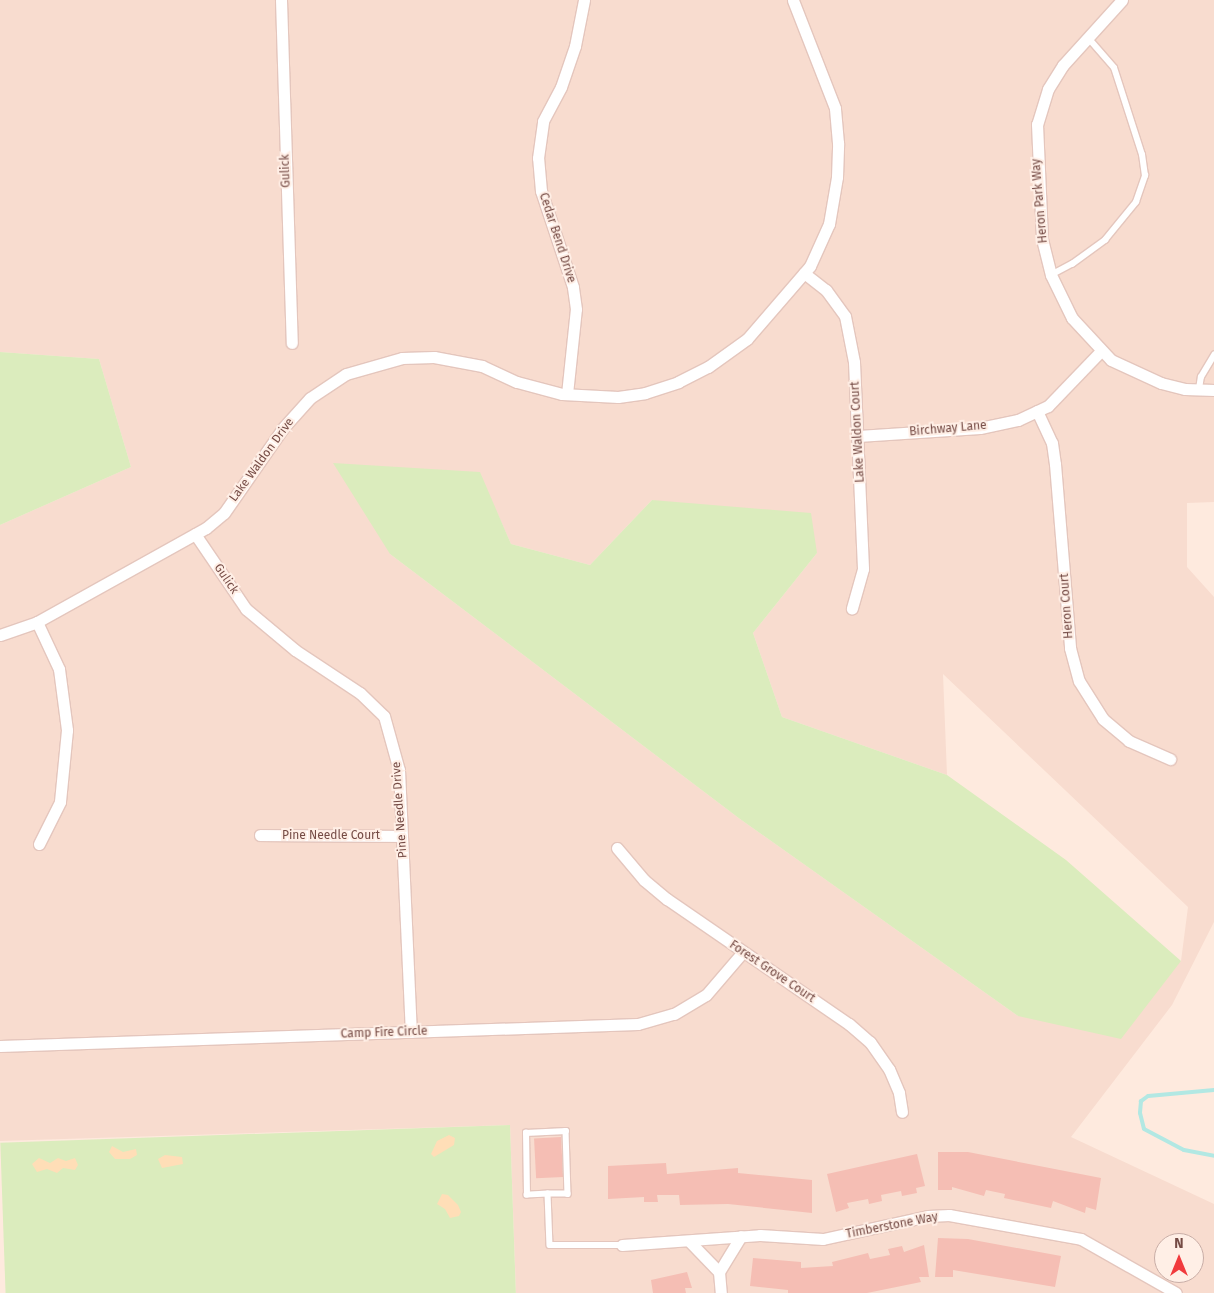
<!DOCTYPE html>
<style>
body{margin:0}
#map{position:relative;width:1214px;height:1293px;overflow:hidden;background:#feeade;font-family:"Fira Sans",sans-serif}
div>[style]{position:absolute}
.residential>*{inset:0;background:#f8dccf}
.green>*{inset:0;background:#dbecbd;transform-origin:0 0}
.sand>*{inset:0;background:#ffdeb7}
.stream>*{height:4px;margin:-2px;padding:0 2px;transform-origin:2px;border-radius:2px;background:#b2e8e3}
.building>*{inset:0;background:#f5beb4;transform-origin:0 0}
.roads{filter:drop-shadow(1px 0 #e4c6bd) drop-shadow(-1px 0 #e4c6bd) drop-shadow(0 1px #e4c6bd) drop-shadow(0 -1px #e4c6bd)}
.lane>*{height:5.5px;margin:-2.75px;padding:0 2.75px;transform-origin:2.75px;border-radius:2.75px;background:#fff}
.street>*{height:11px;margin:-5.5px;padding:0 5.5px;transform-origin:5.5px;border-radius:5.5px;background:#fff}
span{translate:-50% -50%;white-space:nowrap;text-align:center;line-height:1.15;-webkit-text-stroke:4px #ffefe6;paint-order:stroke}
.street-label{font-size:12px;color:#754b45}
.north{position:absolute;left:1154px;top:1233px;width:50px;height:50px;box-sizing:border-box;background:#ffefe6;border:1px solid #c8ada6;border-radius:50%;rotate:0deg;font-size:14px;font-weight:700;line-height:20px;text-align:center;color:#754b45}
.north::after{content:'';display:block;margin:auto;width:18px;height:22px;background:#f13a3d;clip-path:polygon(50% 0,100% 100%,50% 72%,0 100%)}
</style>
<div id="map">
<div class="residential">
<div style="clip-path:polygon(evenodd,0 0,1214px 0,1214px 502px,1187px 503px,1187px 567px,1214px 597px,1214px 922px,1172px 1005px,1071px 1137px,1214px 1204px,1214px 1293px,516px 1293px,510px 1125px,0 1141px,0 525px,131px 467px,99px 359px,0 352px,0 0,479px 472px,511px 544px,590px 565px,652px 500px,817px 553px,753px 633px,782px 717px,947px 775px,943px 674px,1188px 907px,1181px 961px,1018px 1016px,740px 819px,390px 554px,479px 472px,0 0,1164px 1243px,1194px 1243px,1194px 1273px,1164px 1273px,1164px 1243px)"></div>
</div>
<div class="green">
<div style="clip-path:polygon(0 352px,99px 359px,131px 467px,0 525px)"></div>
<div style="clip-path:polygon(333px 463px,480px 472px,511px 544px,590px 565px,652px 500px,811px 513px,817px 553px,753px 633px,782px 717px,947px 775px,1066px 860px,1181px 961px,1121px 1039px,1018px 1016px,740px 819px,390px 554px)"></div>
<div style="left:510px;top:1125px;width:168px;height:510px;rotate:88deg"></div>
</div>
<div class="sand">
<div style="clip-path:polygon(449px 1135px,455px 1138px,454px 1145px,434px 1157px,431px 1154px,437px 1141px)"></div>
<div style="clip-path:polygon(112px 1146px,123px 1152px,136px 1149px,137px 1155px,130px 1159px,115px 1159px,109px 1152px)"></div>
<div style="clip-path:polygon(165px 1155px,182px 1157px,183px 1164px,162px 1168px,158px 1159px)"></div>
<div style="clip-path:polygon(39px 1158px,50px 1163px,58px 1158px,66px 1161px,75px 1158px,78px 1165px,75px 1170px,63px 1168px,57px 1173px,47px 1169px,37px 1172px,32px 1164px)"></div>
<div style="clip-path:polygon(442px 1194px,448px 1195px,458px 1205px,461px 1212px,459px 1216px,450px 1218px,445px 1209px,437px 1204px)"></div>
</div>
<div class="stream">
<div style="left:1214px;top:1090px;width:66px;rotate:174.8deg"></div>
<div style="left:1148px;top:1096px;width:9px;rotate:144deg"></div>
<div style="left:1141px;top:1101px;width:12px;rotate:95deg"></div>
<div style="left:1140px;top:1113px;width:16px;rotate:76deg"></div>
<div style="left:1144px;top:1129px;width:45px;rotate:27.7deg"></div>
<div style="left:1184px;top:1150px;width:31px;rotate:11deg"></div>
</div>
<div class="building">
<div style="left:561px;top:1137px;width:40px;height:27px;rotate:87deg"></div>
<div style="clip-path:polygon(938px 1152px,968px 1152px,1101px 1178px,1096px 1210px,1086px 1207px,1085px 1213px,1053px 1201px,1051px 1208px,1004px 1198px,1005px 1194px,986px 1190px,984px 1196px,952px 1187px,952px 1190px,938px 1190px)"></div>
<div style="clip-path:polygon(917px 1154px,925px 1186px,916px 1188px,917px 1193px,902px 1196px,901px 1191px,881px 1195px,882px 1201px,869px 1204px,868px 1199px,847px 1203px,849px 1208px,836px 1212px,827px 1174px)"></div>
<div style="clip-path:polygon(666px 1163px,667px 1174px,738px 1168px,738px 1173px,812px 1180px,812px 1213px,728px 1204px,680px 1205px,679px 1195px,657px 1195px,658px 1202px,644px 1202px,644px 1197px,608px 1199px,608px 1166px)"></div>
<div style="clip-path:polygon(938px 1238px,968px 1239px,1061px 1256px,1055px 1287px,953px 1270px,953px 1277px,935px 1277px)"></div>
<div style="clip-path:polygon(924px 1245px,929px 1277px,919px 1277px,921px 1282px,867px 1293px,788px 1293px,788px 1290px,750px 1286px,753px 1258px,801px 1262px,801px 1268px,833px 1266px,832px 1262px,868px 1253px,870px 1259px,890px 1255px,888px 1249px,902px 1246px,904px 1252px)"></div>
<div style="clip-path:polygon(687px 1272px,692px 1288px,685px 1288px,686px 1293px,653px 1293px,651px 1280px)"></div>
</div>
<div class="roads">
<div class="lane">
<div style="left:1051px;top:275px;width:24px;rotate:-28deg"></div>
<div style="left:1072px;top:264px;width:41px;rotate:-36deg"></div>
<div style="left:1105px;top:240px;width:49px;rotate:-50.8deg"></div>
<div style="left:1136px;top:202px;width:28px;rotate:-71deg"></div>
<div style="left:1145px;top:176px;width:21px;rotate:-98deg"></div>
<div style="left:1142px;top:155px;width:91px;rotate:-107.8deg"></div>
<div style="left:1114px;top:68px;width:40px;rotate:-131deg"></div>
<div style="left:1199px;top:389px;width:12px;rotate:-81deg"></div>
<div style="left:1201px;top:377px;width:26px;rotate:-59deg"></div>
<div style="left:548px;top:1194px;width:21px;rotate:177deg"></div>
<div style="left:527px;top:1195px;width:62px;rotate:-90.9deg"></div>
<div style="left:526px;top:1133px;width:40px;rotate:-2.9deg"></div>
<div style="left:566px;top:1131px;width:63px;rotate:88.2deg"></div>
<div style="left:568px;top:1194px;width:20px;rotate:180deg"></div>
<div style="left:548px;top:1194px;width:51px;rotate:87.8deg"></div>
<div style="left:550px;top:1245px;width:72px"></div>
</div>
<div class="street">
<div style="left:281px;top:0;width:343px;rotate:88.2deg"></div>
<div style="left:1122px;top:0;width:88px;rotate:132.2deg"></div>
<div style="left:1063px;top:65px;width:28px;rotate:122deg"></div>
<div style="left:1048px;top:89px;width:37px;rotate:107deg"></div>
<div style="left:1037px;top:124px;width:115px;rotate:87.5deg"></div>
<div style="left:1042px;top:239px;width:37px;rotate:76deg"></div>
<div style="left:1051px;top:275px;width:48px;rotate:64deg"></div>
<div style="left:1072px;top:318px;width:57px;rotate:47.1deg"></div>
<div style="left:1111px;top:360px;width:55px;rotate:24.7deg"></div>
<div style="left:1161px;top:383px;width:25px;rotate:14deg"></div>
<div style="left:1185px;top:389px;width:29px;rotate:2deg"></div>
<div style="left:804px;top:273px;width:28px;rotate:38deg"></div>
<div style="left:826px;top:290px;width:32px;rotate:54deg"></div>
<div style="left:845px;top:316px;width:47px;rotate:78.9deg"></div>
<div style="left:854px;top:362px;width:207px;rotate:87.5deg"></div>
<div style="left:863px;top:569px;width:41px;rotate:105.8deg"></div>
<div style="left:567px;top:394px;width:85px;rotate:-84deg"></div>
<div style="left:576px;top:309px;width:22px;rotate:-98deg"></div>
<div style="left:573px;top:287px;width:101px;rotate:-108.4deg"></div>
<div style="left:541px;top:191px;width:33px;rotate:-95deg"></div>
<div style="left:538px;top:158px;width:37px;rotate:-82deg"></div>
<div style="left:543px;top:121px;width:38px;rotate:-62deg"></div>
<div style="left:561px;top:87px;width:43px;rotate:-71.1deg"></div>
<div style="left:575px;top:46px;width:47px;rotate:-78.9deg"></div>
<div style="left:1037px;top:411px;width:35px;rotate:65deg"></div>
<div style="left:1052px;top:443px;width:21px;rotate:82deg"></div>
<div style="left:1055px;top:464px;width:185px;rotate:85.3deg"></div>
<div style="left:1070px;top:648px;width:34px;rotate:75deg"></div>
<div style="left:1079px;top:681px;width:45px;rotate:57.7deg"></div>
<div style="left:1103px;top:719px;width:34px;rotate:40deg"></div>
<div style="left:1129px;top:741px;width:45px;rotate:23.7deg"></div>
<div style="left:858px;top:436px;width:122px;rotate:-3.8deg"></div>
<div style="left:980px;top:428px;width:39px;rotate:-12deg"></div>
<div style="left:1018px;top:420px;width:33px;rotate:-25deg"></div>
<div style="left:1048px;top:406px;width:76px;rotate:-46.1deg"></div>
<div style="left:195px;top:534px;width:91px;rotate:55.8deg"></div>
<div style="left:246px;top:609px;width:64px;rotate:39.9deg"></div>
<div style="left:295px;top:650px;width:78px;rotate:33.5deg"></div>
<div style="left:360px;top:693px;width:33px;rotate:44deg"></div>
<div style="left:384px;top:716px;width:56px;rotate:74.5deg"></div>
<div style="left:399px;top:770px;width:262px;rotate:87.4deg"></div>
<div style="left:37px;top:622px;width:52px;rotate:64.9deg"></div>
<div style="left:59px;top:669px;width:62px;rotate:82.5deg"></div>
<div style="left:67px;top:730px;width:72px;rotate:95.6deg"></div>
<div style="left:60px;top:802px;width:47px;rotate:116.6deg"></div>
<div style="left:0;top:635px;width:39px;rotate:-19deg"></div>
<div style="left:37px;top:622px;width:193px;rotate:-29.1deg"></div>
<div style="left:206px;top:528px;width:23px;rotate:-40deg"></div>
<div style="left:224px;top:513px;width:103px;rotate:-55.2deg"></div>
<div style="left:283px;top:428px;width:40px;rotate:-48deg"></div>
<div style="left:310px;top:398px;width:43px;rotate:-33.7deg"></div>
<div style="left:346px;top:374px;width:58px;rotate:-15.9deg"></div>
<div style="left:402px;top:358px;width:32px;rotate:-2deg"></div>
<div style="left:434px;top:357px;width:49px;rotate:10.6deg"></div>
<div style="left:482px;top:366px;width:38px;rotate:25deg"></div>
<div style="left:517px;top:382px;width:47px;rotate:14.9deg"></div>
<div style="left:562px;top:394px;width:56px;rotate:3.1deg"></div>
<div style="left:618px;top:397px;width:27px;rotate:-8deg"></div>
<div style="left:645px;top:393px;width:35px;rotate:-18deg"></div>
<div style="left:678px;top:382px;width:34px;rotate:-27deg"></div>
<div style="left:708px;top:367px;width:48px;rotate:-35.7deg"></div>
<div style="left:747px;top:339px;width:96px;rotate:-49.2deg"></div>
<div style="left:810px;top:266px;width:46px;rotate:-65.7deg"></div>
<div style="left:829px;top:224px;width:48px;rotate:-80.3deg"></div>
<div style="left:837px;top:177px;width:34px;rotate:-88deg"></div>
<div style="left:838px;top:143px;width:35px;rotate:-95deg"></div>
<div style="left:835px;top:108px;width:116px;rotate:-111.3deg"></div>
<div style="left:260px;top:835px;width:142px;rotate:0.4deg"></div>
<div style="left:617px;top:848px;width:42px;rotate:49.8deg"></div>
<div style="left:644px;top:880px;width:30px;rotate:40deg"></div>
<div style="left:667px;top:899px;width:221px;rotate:34.5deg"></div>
<div style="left:849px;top:1024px;width:28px;rotate:41deg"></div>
<div style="left:870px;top:1042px;width:33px;rotate:55deg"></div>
<div style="left:889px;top:1069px;width:26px;rotate:67deg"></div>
<div style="left:899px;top:1093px;width:19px;rotate:81deg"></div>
<div style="left:0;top:1046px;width:638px;rotate:-1.97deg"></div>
<div style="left:638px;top:1024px;width:37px;rotate:-16deg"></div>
<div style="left:674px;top:1014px;width:37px;rotate:-31deg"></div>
<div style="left:706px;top:995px;width:55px;rotate:-49.4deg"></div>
<div style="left:689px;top:1241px;width:43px;rotate:45.9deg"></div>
<div style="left:719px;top:1272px;width:21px;rotate:85deg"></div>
<div style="left:622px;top:1245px;width:138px;rotate:-4.1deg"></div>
<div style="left:760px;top:1235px;width:63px;rotate:3.6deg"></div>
<div style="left:823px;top:1239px;width:107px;rotate:-12.4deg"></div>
<div style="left:928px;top:1216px;width:21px;rotate:-3deg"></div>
<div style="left:949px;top:1215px;width:134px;rotate:10.3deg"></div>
<div style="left:1081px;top:1239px;width:109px;rotate:29.6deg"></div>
<div style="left:719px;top:1272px;width:42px;rotate:-58.6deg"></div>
</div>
</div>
<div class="street-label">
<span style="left:286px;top:171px;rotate:-92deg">Gulick</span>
<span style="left:1040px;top:201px;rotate:-95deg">Heron Park Way</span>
<span style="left:557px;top:238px;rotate:72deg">Cedar Bend Drive</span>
<span style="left:948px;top:429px;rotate:-5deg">Birchway Lane</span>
<span style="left:858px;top:432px;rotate:-93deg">Lake Waldon Court</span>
<span style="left:262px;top:460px;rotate:-54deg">Lake Waldon Drive</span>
<span style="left:226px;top:579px;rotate:56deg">Gulick</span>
<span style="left:1067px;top:606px;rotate:-94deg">Heron Court</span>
<span style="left:400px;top:810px;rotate:-94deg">Pine Needle Drive</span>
<span style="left:331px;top:836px">Pine Needle Court</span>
<span style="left:772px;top:972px;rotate:34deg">Forest Grove Court</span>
<span style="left:384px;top:1033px;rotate:-2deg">Camp Fire Circle</span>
<span style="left:892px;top:1226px;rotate:-11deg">Timberstone Way</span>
</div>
<div class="north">N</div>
</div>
